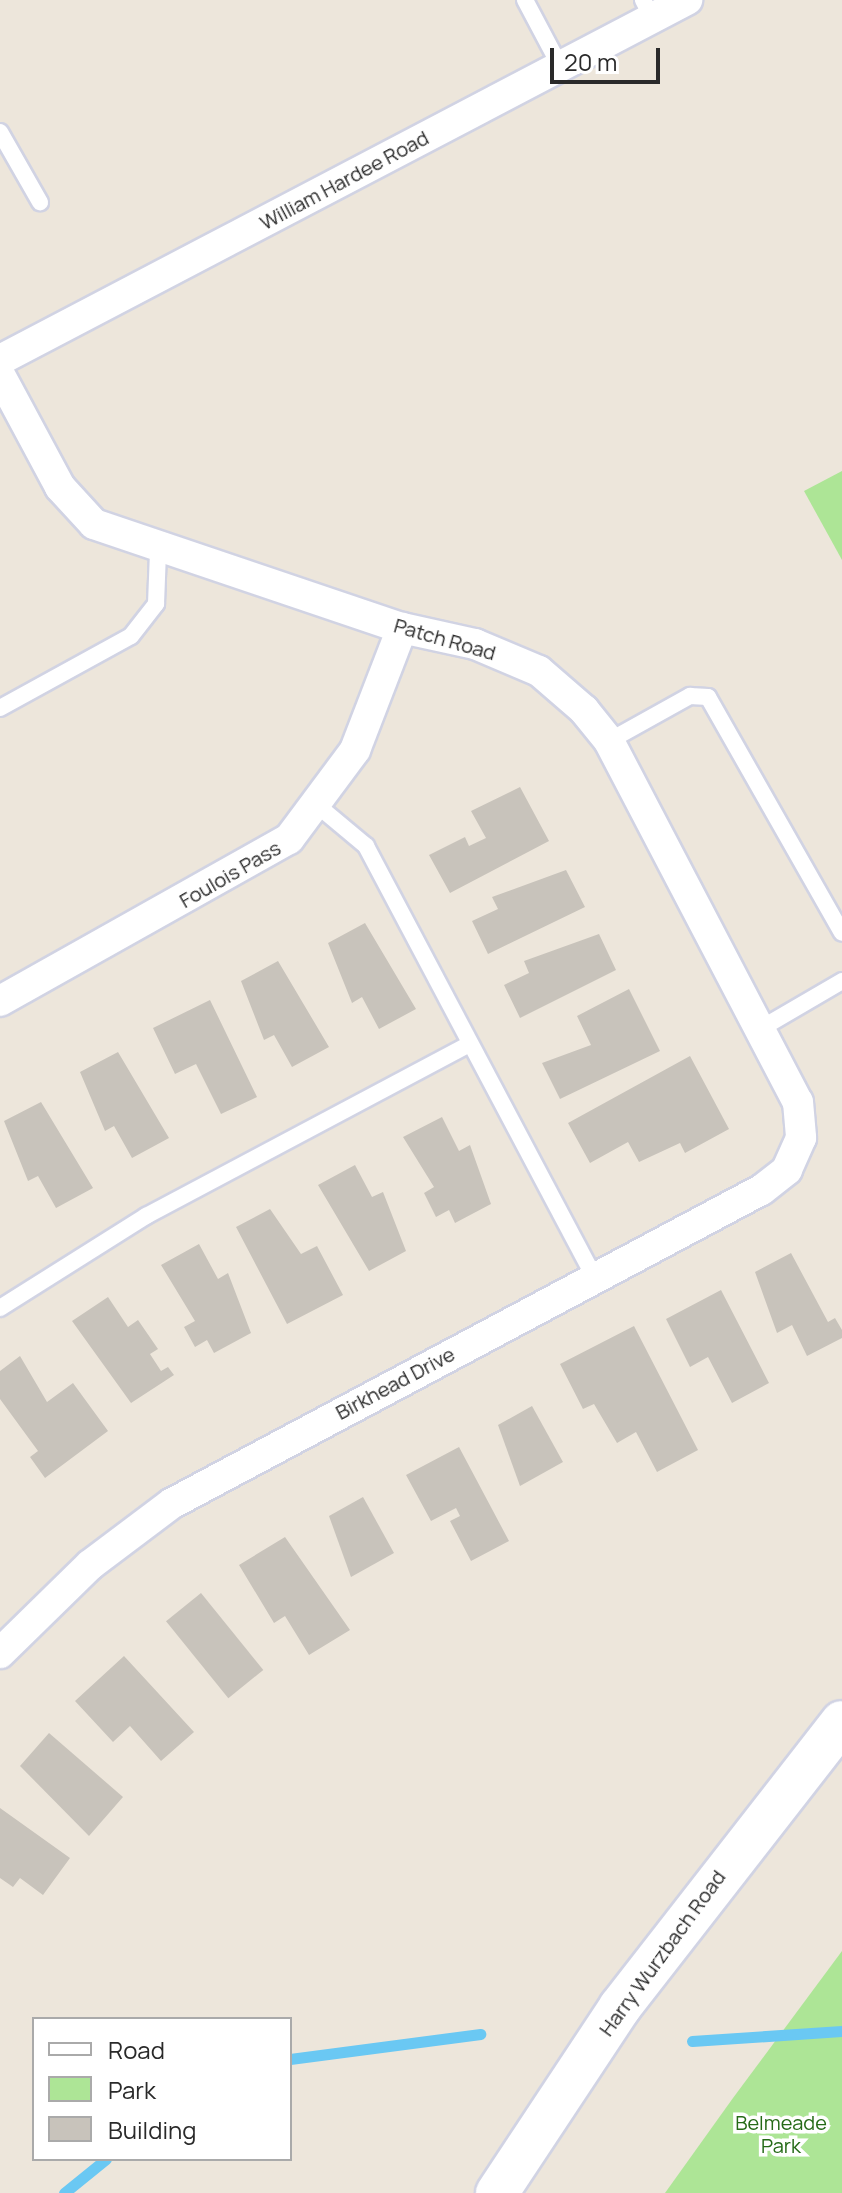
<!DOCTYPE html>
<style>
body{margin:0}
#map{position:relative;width:842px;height:2193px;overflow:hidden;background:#ede6db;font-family:Manrope,sans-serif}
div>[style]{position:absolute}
.green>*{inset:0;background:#ade596}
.stream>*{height:11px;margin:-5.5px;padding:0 5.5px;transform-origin:5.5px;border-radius:5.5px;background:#6ac8f3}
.building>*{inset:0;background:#c8c3bb;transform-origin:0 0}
.roads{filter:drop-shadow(2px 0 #d1d3e3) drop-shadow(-2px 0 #d1d3e3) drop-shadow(0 2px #d1d3e3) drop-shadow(0 -2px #d1d3e3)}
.service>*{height:16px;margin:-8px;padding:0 8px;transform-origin:8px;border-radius:8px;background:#fff}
.minor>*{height:30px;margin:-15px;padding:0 15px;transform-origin:15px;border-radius:15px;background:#fff}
.secondary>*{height:42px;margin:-21px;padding:0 21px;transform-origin:21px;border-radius:21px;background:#fff}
span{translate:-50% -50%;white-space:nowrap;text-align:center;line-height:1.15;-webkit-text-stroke:7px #fff;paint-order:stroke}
.street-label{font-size:20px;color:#2a2a2a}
.park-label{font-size:20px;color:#256a17}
.legend{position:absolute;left:32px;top:2017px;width:260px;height:144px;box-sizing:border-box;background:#fff;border:2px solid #aaa;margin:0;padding:10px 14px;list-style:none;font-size:24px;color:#2a2a2a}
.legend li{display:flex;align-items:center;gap:16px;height:40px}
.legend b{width:40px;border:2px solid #aaa}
.scale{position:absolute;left:550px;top:48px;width:110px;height:36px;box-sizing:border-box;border:4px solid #2a2a2a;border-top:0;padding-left:10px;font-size:24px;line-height:28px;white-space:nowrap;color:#2a2a2a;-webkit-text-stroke:6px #fff;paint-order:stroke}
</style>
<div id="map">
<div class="green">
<div style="clip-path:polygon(842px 471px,842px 560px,804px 491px)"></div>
<div style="clip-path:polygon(842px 1951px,842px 2193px,665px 2193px,733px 2098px)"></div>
</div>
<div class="stream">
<div style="left:692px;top:2041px;width:150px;rotate:-3.8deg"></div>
<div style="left:290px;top:2059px;width:192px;rotate:-7.5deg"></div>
<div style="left:64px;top:2193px;width:54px;rotate:-39deg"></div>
</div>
<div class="building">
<div style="clip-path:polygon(520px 787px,549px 841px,450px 893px,429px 855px,465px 837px,469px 846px,486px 838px,471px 811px)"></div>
<div style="clip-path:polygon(566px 870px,585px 907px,488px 954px,472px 921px,498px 909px,492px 897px)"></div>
<div style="clip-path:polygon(365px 923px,416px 1009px,379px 1029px,362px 997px,352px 1003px,328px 943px)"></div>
<div style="clip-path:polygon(599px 934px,616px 970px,520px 1018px,504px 985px,529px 973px,524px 961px)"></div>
<div style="clip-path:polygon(278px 961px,329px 1047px,292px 1067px,274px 1035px,264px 1040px,241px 981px)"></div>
<div style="clip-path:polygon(629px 989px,660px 1051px,560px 1099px,542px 1063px,591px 1045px,577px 1016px)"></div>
<div style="clip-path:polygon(210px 1000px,257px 1097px,221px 1114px,196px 1064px,175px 1074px,153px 1028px)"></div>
<div style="clip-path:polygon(118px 1052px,169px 1138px,132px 1158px,114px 1126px,105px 1131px,80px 1072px)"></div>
<div style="clip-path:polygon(690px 1056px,729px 1129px,685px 1153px,680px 1143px,639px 1162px,628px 1142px,590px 1163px,568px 1123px)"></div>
<div style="clip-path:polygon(41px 1102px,93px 1188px,56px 1208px,38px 1176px,28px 1181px,4px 1121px)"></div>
<div style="clip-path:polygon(442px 1117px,459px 1151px,470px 1145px,491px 1204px,455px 1223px,449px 1210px,436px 1217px,424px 1193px,434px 1187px,403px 1137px)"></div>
<div style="clip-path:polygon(355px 1165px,372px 1197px,383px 1192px,406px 1251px,369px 1271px,318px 1185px)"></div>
<div style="clip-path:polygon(270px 1209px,301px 1254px,317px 1246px,343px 1295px,287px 1324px,236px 1227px)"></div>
<div style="clip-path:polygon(199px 1244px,218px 1279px,228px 1273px,251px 1333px,214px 1353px,207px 1340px,195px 1347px,184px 1327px,195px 1321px,161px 1265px)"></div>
<div style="clip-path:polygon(791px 1253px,828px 1322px,835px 1318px,842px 1330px,842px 1338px,807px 1356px,792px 1325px,777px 1333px,755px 1272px)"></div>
<div style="clip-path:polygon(721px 1290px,769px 1383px,732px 1403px,708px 1357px,690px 1367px,666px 1319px)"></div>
<div style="clip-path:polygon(108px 1297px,128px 1327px,138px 1320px,158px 1349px,150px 1354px,161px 1371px,168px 1367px,174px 1375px,131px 1403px,72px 1321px)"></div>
<div style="clip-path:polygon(634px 1326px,698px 1450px,657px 1472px,636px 1432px,617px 1443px,594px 1404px,583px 1409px,560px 1364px)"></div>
<div style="clip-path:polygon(20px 1356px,47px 1402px,73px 1383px,108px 1431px,45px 1478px,30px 1457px,38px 1451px,0 1399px,0 1371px)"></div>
<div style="clip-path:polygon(532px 1406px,563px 1462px,520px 1486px,498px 1425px)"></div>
<div style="clip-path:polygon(459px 1447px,509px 1541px,471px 1561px,450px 1521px,460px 1516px,456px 1508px,431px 1521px,406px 1475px)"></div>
<div style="clip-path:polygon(363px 1497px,394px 1553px,351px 1577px,329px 1516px)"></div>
<div style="clip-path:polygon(285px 1537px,350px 1630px,309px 1655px,285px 1616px,274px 1623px,239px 1565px)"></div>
<div style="left:201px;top:1593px;width:99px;height:45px;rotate:51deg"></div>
<div style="clip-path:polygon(124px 1656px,194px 1732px,161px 1761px,130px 1726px,113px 1742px,75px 1701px)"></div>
<div style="clip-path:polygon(49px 1733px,123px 1797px,89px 1836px,20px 1766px)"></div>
<div style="clip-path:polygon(0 1808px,70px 1858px,43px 1895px,20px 1878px,13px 1887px,0 1878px)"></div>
</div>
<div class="roads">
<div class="service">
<div style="left:525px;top:0;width:75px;rotate:62.1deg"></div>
<div style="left:643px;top:0;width:20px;rotate:63deg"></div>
<div style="left:0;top:132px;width:81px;rotate:60.3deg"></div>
<div style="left:0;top:708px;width:149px;rotate:-28.8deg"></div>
<div style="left:131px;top:636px;width:41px;rotate:-52deg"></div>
<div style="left:156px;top:604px;width:52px;rotate:-87.8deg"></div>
<div style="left:609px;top:741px;width:93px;rotate:-29.1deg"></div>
<div style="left:690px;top:696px;width:18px;rotate:3deg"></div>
<div style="left:708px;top:697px;width:271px;rotate:60.4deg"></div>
<div style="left:317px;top:805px;width:64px;rotate:39.9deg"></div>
<div style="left:366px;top:846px;width:488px;rotate:62.1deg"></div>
<div style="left:760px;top:1029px;width:95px;rotate:-30.3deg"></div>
<div style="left:0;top:1308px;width:173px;rotate:-32.2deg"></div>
<div style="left:146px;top:1216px;width:367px;rotate:-28deg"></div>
</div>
<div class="minor">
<div style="left:0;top:360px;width:776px;rotate:-27.66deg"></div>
<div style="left:0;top:375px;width:127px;rotate:61.8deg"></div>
<div style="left:60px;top:487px;width:50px;rotate:47.4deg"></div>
<div style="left:94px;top:524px;width:325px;rotate:18.7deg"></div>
<div style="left:402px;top:628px;width:75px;rotate:12.4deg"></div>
<div style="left:475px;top:644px;width:69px;rotate:22.9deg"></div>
<div style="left:539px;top:671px;width:60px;rotate:40.9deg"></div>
<div style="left:584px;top:710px;width:40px;rotate:51deg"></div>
<div style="left:609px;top:741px;width:407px;rotate:62.4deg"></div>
<div style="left:798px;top:1102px;width:36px;rotate:85deg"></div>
<div style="left:801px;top:1138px;width:35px;rotate:114deg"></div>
<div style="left:787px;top:1170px;width:33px;rotate:142deg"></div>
<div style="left:761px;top:1190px;width:668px;rotate:151.98deg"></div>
<div style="left:171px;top:1504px;width:101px;rotate:143deg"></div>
<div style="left:90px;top:1565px;width:126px;rotate:135.6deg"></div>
<div style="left:0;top:1001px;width:331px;rotate:-29.3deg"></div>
<div style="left:289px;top:839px;width:111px;rotate:-53.4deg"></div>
<div style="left:355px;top:750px;width:131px;rotate:-68.9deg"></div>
</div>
<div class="secondary">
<div style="left:497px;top:2193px;width:223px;rotate:-56.5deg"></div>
<div style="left:620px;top:2007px;width:361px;rotate:-52.1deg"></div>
</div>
</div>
<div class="street-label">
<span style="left:344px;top:180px;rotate:-28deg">William Hardee Road</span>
<span style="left:445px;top:639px;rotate:16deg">Patch Road</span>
<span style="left:230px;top:874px;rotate:-30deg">Foulois Pass</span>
<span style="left:395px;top:1383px;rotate:-28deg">Birkhead Drive</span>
<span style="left:662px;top:1953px;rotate:-54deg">Harry Wurzbach Road</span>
</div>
<div class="park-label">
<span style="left:781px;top:2134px">Belmeade<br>Park</span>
</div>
<ul class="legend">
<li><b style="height:10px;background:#fff"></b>Road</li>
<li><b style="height:22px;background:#ade596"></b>Park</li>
<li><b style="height:22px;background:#c8c3bb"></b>Building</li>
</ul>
<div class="scale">20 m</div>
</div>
